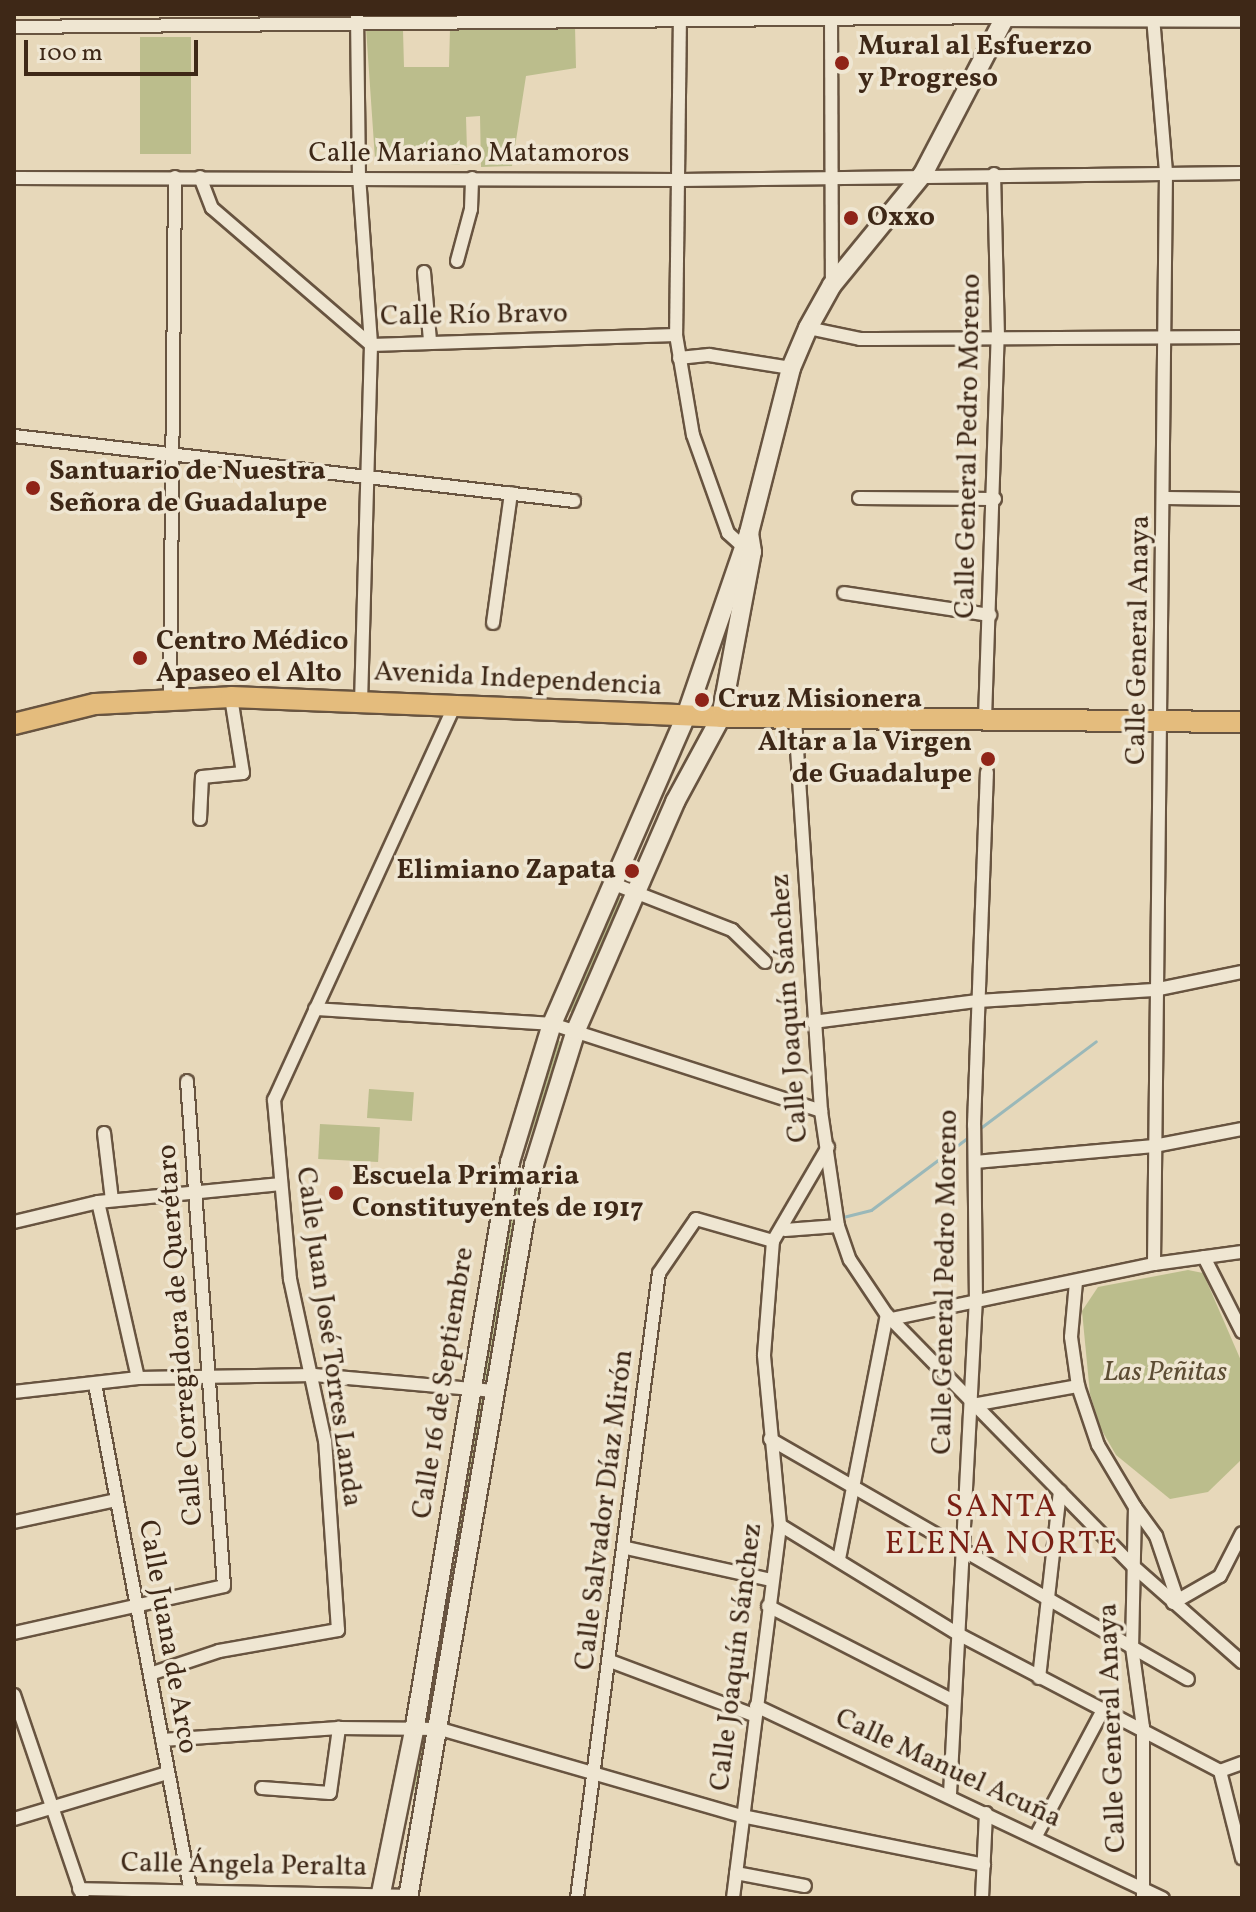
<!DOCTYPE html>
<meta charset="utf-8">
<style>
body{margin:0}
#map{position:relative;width:1256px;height:1912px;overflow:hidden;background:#e7d8ba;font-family:Vollkorn,serif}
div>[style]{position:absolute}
.green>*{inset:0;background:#bbbd8c;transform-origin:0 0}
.stream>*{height:3px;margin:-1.5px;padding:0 1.5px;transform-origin:1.5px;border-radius:1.5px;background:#9ab8b9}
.roads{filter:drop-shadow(2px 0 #685440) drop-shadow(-2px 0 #685440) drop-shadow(0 2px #685440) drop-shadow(0 -2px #685440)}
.street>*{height:12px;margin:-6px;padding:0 6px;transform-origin:6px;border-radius:6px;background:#efe6d2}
.secondary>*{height:18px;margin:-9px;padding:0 9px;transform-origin:9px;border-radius:9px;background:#efe6d2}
.primary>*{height:20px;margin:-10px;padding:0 10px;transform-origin:10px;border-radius:10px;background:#e4bc7d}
.dots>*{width:22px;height:22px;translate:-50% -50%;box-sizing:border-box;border:4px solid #efe6d2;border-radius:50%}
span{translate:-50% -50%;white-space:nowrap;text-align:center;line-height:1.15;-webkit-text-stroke:7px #efe6d2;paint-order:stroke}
.poi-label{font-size:28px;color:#3e2817;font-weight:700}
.left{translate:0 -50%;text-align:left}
.right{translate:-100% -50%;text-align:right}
.street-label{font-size:28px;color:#3e2817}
.park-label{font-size:28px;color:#5d4d34;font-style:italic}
.quarter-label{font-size:32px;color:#7a1f14;letter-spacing:2px}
.frame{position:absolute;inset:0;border:16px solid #3e2817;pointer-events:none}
.scale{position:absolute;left:24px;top:40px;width:174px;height:36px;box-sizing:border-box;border:4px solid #3e2817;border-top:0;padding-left:10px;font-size:24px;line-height:28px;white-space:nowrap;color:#3e2817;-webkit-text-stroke:6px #efe6d2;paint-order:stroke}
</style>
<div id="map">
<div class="green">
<div style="clip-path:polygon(575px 26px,576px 68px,526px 76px,512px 166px,481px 167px,480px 116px,466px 117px,467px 151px,460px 150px,460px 165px,375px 159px,366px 28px,403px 30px,404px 67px,449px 67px,450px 29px)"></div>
<div style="left:191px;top:37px;width:117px;height:51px;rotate:90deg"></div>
<div style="clip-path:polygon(616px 896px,624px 900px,576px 1014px,566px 1010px)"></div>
<div style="left:553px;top:1039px;width:12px;height:119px;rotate:20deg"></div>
<div style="left:369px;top:1089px;width:45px;height:29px;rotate:4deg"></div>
<div style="left:320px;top:1124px;width:60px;height:35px;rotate:3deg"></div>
<div style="clip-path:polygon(517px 1169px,525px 1171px,487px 1380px,475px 1378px)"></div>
<div style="clip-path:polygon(1188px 1270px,1203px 1273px,1242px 1363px,1242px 1459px,1208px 1492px,1170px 1499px,1116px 1455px,1101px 1429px,1090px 1394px,1082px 1311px,1098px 1287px)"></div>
<div style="clip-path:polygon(474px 1393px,485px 1394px,461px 1544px,452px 1542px)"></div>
<div style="clip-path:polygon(449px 1560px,457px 1561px,436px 1712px,424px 1709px)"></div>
<div style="left:421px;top:1734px;width:10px;height:167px;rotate:17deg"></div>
</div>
<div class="stream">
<div style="left:979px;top:1129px;width:146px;rotate:-36.9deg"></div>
<div style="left:839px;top:1218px;width:33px;rotate:-14deg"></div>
<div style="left:871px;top:1210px;width:124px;rotate:-36.8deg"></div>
</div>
<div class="roads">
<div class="street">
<div style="left:680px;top:14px;width:321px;rotate:90.7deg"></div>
<div style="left:676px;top:335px;width:101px;rotate:80.4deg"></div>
<div style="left:693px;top:435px;width:104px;rotate:70.3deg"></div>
<div style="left:728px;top:533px;width:25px;rotate:42deg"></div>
<div style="left:831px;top:14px;width:271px;rotate:89.8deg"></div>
<div style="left:357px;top:15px;width:161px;rotate:89.3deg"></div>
<div style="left:359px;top:176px;width:169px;rotate:85.9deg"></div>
<div style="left:371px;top:345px;width:354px;rotate:91.6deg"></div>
<div style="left:1153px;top:17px;width:156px;rotate:85.2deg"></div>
<div style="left:1166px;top:172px;width:1092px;rotate:90.63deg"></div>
<div style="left:14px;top:27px;width:991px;rotate:-0.58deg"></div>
<div style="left:200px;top:177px;width:33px;rotate:69deg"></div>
<div style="left:212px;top:208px;width:210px;rotate:40.7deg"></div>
<div style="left:371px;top:345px;width:305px;rotate:-1.9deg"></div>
<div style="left:14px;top:178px;width:666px;rotate:0.17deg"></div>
<div style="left:680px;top:180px;width:562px;rotate:-0.71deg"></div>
<div style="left:457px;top:261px;width:54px;rotate:-74.9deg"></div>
<div style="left:471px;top:209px;width:31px;rotate:-88deg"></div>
<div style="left:424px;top:272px;width:69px;rotate:85deg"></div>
<div style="left:808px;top:328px;width:53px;rotate:11.9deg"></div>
<div style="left:860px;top:339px;width:382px;rotate:-0.3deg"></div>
<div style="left:679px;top:358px;width:30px;rotate:-6deg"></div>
<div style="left:709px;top:355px;width:83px;rotate:9deg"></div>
<div style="left:14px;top:436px;width:564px;rotate:6.62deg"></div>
<div style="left:859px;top:498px;width:136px;rotate:0.4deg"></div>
<div style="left:1166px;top:498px;width:76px;rotate:0.8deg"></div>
<div style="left:844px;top:593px;width:148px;rotate:8.6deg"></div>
<div style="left:493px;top:623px;width:131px;rotate:-82.1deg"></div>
<div style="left:170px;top:698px;width:521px;rotate:-89.45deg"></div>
<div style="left:795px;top:719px;width:393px;rotate:86.2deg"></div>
<div style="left:821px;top:1111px;width:116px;rotate:81.6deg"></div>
<div style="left:838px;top:1226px;width:36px;rotate:71deg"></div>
<div style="left:850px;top:1260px;width:66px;rotate:56.1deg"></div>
<div style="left:887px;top:1315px;width:351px;rotate:45.6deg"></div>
<div style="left:1133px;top:1566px;width:145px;rotate:41.4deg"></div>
<div style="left:985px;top:719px;width:382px;rotate:-88.1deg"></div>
<div style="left:998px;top:337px;width:163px;rotate:-91.4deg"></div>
<div style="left:200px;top:819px;width:42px;rotate:-87.3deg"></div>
<div style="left:202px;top:777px;width:41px;rotate:-5.6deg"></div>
<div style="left:243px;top:773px;width:77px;rotate:-99deg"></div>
<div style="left:614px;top:884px;width:127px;rotate:21.3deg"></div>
<div style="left:732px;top:930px;width:46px;rotate:44.1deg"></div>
<div style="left:315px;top:1009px;width:237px;rotate:3.6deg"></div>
<div style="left:552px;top:1024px;width:283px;rotate:17.9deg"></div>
<div style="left:813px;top:1022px;width:166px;rotate:-7.3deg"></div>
<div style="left:978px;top:1001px;width:176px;rotate:-3.6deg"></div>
<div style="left:1154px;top:990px;width:90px;rotate:-11.6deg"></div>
<div style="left:104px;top:1133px;width:67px;rotate:83.2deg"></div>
<div style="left:975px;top:1162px;width:180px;rotate:-5.1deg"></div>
<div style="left:1154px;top:1146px;width:90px;rotate:-10.9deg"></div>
<div style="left:98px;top:1202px;width:180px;rotate:77.2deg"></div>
<div style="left:14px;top:1222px;width:86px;rotate:-13.4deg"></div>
<div style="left:98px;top:1202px;width:184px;rotate:-5.6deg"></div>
<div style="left:785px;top:1230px;width:53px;rotate:-4.3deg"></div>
<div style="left:1204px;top:1257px;width:84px;rotate:63.1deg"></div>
<div style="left:1076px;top:1282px;width:55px;rotate:95.2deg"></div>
<div style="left:1071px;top:1337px;width:49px;rotate:81.9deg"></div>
<div style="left:1078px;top:1386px;width:62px;rotate:71.3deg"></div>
<div style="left:1098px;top:1445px;width:72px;rotate:59.2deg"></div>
<div style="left:1135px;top:1507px;width:140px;rotate:91.2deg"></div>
<div style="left:1132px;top:1647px;width:81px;rotate:82.2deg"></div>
<div style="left:1143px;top:1727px;width:171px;rotate:90deg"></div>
<div style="left:891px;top:1319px;width:269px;rotate:-11.8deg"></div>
<div style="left:1154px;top:1264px;width:89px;rotate:-7.8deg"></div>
<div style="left:95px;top:1384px;width:523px;rotate:79.31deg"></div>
<div style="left:14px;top:1392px;width:125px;rotate:-6.4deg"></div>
<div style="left:138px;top:1378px;width:176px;rotate:-1deg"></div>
<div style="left:314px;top:1375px;width:181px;rotate:5.1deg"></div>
<div style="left:978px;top:1404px;width:102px;rotate:-10.2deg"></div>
<div style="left:770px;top:1439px;width:482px;rotate:29.9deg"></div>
<div style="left:1135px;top:1507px;width:36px;rotate:54deg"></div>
<div style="left:1156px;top:1536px;width:69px;rotate:71.3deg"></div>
<div style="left:14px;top:1522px;width:105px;rotate:-12.1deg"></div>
<div style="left:780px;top:1525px;width:209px;rotate:31.5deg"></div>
<div style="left:958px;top:1634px;width:296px;rotate:27.6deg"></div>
<div style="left:626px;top:1548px;width:149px;rotate:12.4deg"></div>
<div style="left:839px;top:1559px;width:249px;rotate:-78.9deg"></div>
<div style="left:1173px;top:1603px;width:54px;rotate:-29.9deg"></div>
<div style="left:1220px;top:1576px;width:48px;rotate:-62.9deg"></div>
<div style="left:768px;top:1606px;width:209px;rotate:27.1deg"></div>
<div style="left:14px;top:1633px;width:215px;rotate:-12.6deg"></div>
<div style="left:224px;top:1586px;width:506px;rotate:-94.19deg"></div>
<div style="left:610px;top:1661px;width:154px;rotate:20.6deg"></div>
<div style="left:150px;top:1674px;width:73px;rotate:-18.4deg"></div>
<div style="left:219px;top:1651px;width:121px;rotate:-10deg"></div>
<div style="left:338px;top:1630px;width:189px;rotate:-93.9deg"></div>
<div style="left:325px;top:1441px;width:166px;rotate:-102.2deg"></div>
<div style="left:290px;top:1279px;width:180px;rotate:-95.1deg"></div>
<div style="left:274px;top:1100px;width:434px;rotate:-65.4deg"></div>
<div style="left:1039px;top:1678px;width:188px;rotate:-83.6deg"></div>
<div style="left:14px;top:1695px;width:214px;rotate:71.2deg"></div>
<div style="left:756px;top:1706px;width:450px;rotate:25.3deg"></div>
<div style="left:162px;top:1740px;width:177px;rotate:-3.9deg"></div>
<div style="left:339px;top:1728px;width:101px;rotate:0.6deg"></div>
<div style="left:440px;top:1729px;width:314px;rotate:16.1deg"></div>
<div style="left:742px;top:1816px;width:247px;rotate:11.4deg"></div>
<div style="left:1242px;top:1763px;width:23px;rotate:160deg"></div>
<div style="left:1220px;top:1771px;width:90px;rotate:75.8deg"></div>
<div style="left:262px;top:1788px;width:68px;rotate:4.2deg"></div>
<div style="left:330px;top:1793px;width:66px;rotate:-82.1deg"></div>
<div style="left:950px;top:1794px;width:493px;rotate:-87deg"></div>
<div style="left:976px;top:1302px;width:177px;rotate:-90.6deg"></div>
<div style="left:974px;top:1125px;width:353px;rotate:-87.9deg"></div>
<div style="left:14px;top:1819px;width:160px;rotate:-16.7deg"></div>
<div style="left:1036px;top:1836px;width:140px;rotate:-62deg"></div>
<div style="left:736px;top:1873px;width:70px;rotate:10.7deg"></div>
<div style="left:79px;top:1889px;width:329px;rotate:1.2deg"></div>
<div style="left:577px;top:1898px;width:630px;rotate:-82.53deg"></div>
<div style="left:659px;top:1273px;width:65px;rotate:-55.6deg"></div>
<div style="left:696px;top:1219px;width:80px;rotate:15.9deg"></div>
<div style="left:733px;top:1898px;width:376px;rotate:-82.8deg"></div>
<div style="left:780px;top:1525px;width:171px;rotate:-95.4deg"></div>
<div style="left:764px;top:1355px;width:114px;rotate:-85.5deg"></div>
<div style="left:773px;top:1241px;width:109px;rotate:-59.7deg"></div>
<div style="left:982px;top:1898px;width:85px;rotate:-87.3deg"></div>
</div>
<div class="secondary">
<div style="left:380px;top:1898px;width:176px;rotate:-78.5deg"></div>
<div style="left:415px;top:1726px;width:572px;rotate:-80.44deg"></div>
<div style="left:510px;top:1162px;width:144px;rotate:-73.1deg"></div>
<div style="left:552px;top:1024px;width:336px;rotate:-66.5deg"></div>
<div style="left:686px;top:716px;width:194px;rotate:-71deg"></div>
<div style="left:749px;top:533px;width:170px;rotate:-75.7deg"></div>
<div style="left:791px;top:368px;width:43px;rotate:-67deg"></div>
<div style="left:808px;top:328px;width:49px;rotate:-60.8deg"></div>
<div style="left:832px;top:285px;width:144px;rotate:-50.7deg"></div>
<div style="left:923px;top:174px;width:177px;rotate:-62.4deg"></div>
<div style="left:1005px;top:17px;width:237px;rotate:0.2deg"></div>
<div style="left:408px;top:1898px;width:744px;rotate:-80.25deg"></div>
<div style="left:534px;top:1165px;width:141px;rotate:-72.7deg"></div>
<div style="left:576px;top:1030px;width:249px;rotate:-66.5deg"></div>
<div style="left:675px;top:802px;width:97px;rotate:-61.6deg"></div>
<div style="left:721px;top:717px;width:168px;rotate:-79.4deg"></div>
<div style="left:752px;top:552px;width:19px;rotate:-99deg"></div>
</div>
<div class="primary">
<div style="left:14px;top:724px;width:83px;rotate:-13.9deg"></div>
<div style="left:95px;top:704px;width:136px;rotate:-2.9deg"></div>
<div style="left:231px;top:697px;width:490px;rotate:2.3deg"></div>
<div style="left:721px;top:717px;width:521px;rotate:0.55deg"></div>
</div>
</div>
<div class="dots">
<div style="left:842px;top:63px;background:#8f2418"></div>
<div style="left:851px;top:218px;background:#8f2418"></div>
<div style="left:33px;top:488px;background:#8f2418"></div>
<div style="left:140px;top:658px;background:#8f2418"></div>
<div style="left:702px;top:700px;background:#8f2418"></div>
<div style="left:988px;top:759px;background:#8f2418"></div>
<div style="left:632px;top:871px;background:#8f2418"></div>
<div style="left:336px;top:1193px;background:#8f2418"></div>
</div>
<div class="poi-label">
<span class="left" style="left:858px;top:63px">Mural al Esfuerzo<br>y Progreso</span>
<span class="left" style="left:867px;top:218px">Oxxo</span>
<span class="left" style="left:49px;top:488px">Santuario de Nuestra<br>Señora de Guadalupe</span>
<span class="left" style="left:156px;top:658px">Centro Médico<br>Apaseo el Alto</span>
<span class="left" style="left:718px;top:700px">Cruz Misionera</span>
<span class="right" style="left:972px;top:759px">Altar a la Virgen<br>de Guadalupe</span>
<span class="right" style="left:616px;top:871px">Elimiano Zapata</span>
<span class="left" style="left:352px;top:1193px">Escuela Primaria<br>Constituyentes de 1917</span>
</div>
<div class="street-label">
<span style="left:469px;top:154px">Calle Mariano Matamoros</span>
<span style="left:474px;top:316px;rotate:-1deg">Calle Río Bravo</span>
<span style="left:969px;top:446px;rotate:-89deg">Calle General Pedro Moreno</span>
<span style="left:1139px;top:640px;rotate:-89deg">Calle General Anaya</span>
<span style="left:518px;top:680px;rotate:3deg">Avenida Independencia</span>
<span style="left:790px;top:1008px;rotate:-94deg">Calle Joaquín Sánchez</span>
<span style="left:946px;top:1282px;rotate:-89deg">Calle General Pedro Moreno</span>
<span style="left:181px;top:1335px;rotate:-94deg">Calle Corregidora de Querétaro</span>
<span style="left:328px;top:1337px;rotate:82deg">Calle Juan José Torres Landa</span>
<span style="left:444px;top:1383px;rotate:-81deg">Calle 16 de Septiembre</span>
<span style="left:605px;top:1510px;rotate:-83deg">Calle Salvador Díaz Mirón</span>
<span style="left:167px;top:1637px;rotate:80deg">Calle Juana de Arco</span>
<span style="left:737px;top:1657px;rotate:-83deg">Calle Joaquín Sánchez</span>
<span style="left:1113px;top:1728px;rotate:-92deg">Calle General Anaya</span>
<span style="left:948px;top:1769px;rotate:25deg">Calle Manuel Acuña</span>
<span style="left:244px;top:1866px;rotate:1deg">Calle Ángela Peralta</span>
</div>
<div class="park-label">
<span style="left:1165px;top:1373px">Las Peñitas</span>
</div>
<div class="quarter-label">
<span style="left:1002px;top:1527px">SANTA<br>ELENA NORTE</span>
</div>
<div class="frame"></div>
<div class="scale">100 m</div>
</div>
